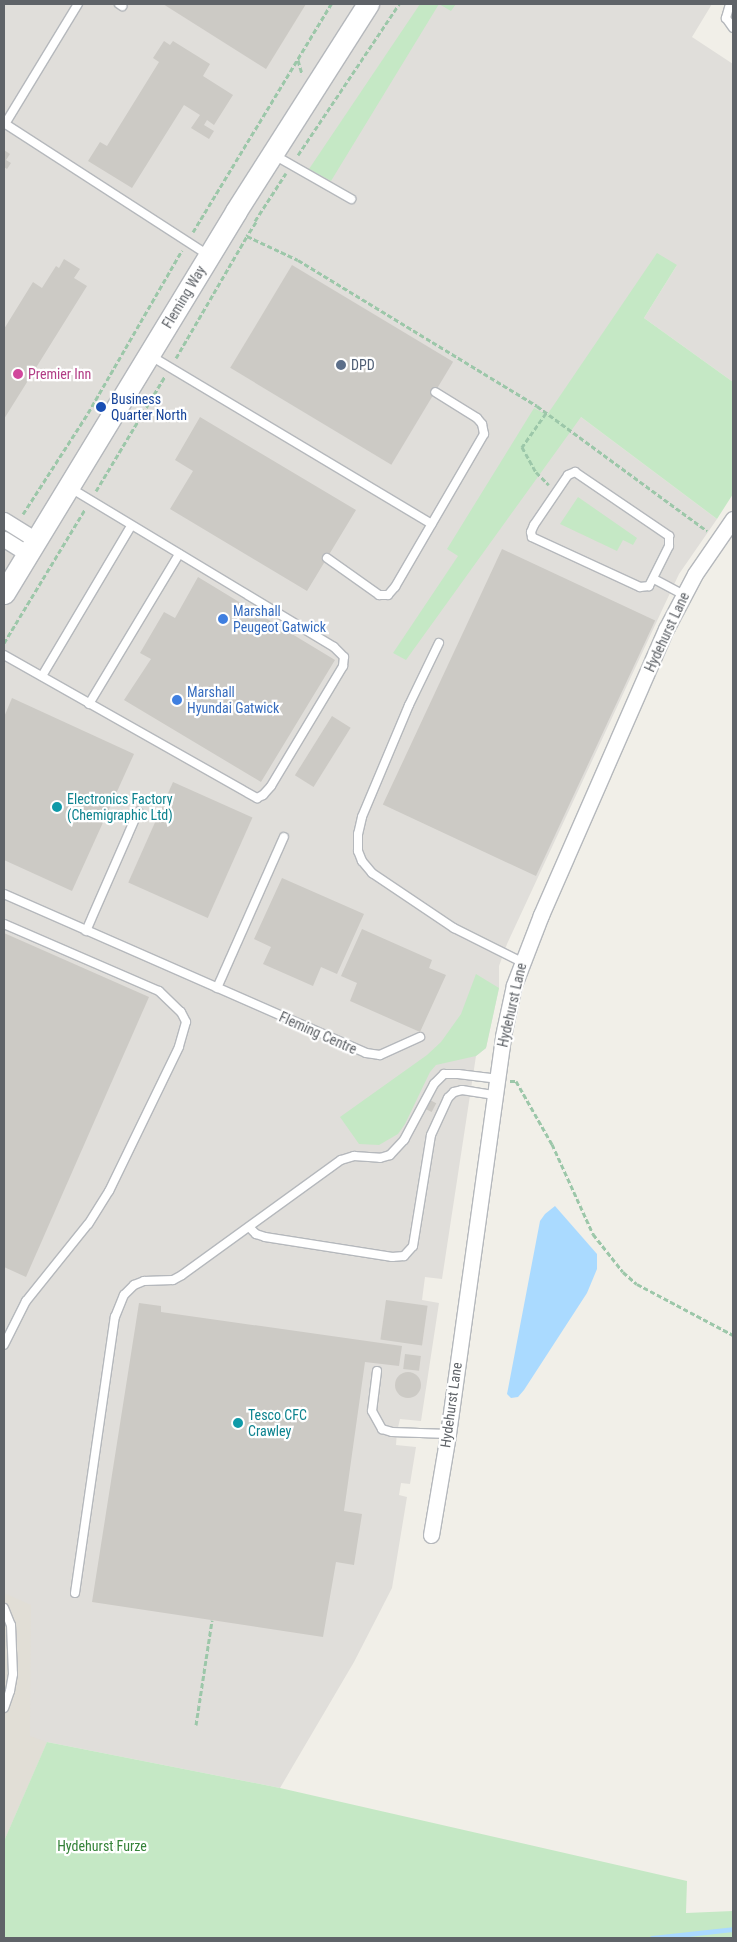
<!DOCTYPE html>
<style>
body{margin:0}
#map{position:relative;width:737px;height:1942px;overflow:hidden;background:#f1efe8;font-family:"Roboto Condensed",sans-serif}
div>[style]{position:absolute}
.industrial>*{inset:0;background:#e0deda}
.education>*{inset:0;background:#e1ded6}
.green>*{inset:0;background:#c5e8c5}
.water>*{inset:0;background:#aadaff}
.stream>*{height:5px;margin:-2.5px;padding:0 2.5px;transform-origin:2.5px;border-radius:2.5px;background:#aadaff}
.building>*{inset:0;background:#cccac5;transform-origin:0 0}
.round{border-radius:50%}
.path>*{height:3px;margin-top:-1.5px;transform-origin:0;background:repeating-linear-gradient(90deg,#9cc7a9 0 5px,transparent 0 7.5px)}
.roads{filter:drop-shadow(1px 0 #b5b8bc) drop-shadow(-1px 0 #b5b8bc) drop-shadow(0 1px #b5b8bc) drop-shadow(0 -1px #b5b8bc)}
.lane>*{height:8px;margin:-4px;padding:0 4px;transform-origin:4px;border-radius:4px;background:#fff}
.street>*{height:15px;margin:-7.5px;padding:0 7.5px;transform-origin:7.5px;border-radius:7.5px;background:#fff}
.secondary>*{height:21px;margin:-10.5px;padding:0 10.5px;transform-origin:10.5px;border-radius:10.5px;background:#fff}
.dots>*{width:14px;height:14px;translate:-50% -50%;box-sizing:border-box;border:2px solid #fff;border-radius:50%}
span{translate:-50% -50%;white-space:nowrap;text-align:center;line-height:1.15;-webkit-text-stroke:4.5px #fff;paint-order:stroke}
.street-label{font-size:14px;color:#5f6368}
.service-label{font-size:14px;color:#4e5e75}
.left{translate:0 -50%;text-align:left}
.hotel-label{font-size:14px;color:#b23c85}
.transit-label{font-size:14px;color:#164399}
.shop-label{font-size:14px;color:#366cbe}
.culture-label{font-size:14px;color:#0d838f}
.park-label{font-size:14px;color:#348238}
.frame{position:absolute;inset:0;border:5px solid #5f6368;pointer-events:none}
</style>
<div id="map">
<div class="industrial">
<div style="clip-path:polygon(4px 4px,712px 4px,692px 37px,733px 64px,733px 382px,644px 318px,677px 265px,624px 304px,608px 327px,581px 417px,717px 519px,679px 574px,663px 608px,507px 944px,499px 966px,499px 988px,486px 1048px,476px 1056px,442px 1279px,425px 1277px,422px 1300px,439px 1303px,421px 1421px,400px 1419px,397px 1432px,396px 1445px,416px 1447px,410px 1484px,401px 1483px,399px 1495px,407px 1497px,392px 1588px,354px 1662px,280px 1788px,47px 1742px,4px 1841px)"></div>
</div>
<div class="education">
<div style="clip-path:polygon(4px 1593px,31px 1605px,30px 1736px,47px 1742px,4px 1841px)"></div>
</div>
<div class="green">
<div style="clip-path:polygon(420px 4px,456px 4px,451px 11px,439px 4px,331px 181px,309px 169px)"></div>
<div style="clip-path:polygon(657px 253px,677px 265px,644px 318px,733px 382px,733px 494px,717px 519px,581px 417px,406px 660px,393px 653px,458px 556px,447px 549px,534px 408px,547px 415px)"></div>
<div style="clip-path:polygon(578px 497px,637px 538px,633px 545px,623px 540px,617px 551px,560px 524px)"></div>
<div style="clip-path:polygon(476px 974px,499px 988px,486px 1048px,476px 1056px,436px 1065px,430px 1072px,405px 1124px,398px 1134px,379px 1145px,359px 1144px,340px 1117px,427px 1055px,441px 1042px,461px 1014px)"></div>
<div style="clip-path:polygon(47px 1742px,280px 1788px,687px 1881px,686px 1913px,733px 1911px,733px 1938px,4px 1938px,4px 1841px)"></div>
</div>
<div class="water">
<div style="clip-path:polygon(555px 1206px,597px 1254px,597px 1269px,587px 1293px,524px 1390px,518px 1397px,511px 1398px,507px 1394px,508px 1389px,540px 1221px,545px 1214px)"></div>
</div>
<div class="stream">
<div style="left:652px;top:1938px;width:81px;rotate:-6.3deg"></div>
</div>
<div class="building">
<div style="clip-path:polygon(163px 4px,306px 4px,266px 69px)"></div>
<div style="clip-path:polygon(164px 41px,170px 45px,173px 41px,210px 64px,203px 76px,233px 95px,214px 125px,207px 120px,204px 125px,214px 131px,209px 139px,191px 128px,200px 115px,184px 105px,132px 188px,88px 161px,100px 142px,107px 146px,159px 62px,153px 58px)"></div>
<div style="clip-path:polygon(4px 150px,10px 154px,6px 160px,11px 163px,7px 169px,4px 167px)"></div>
<div style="clip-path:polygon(64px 259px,80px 269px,74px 278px,87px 286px,4px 419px,4px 329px,33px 282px,42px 288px,56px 266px,59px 268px)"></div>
<div style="left:292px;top:265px;width:188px;height:120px;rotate:31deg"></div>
<div style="clip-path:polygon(200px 417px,356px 510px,307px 591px,170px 509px,193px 471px,175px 460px)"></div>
<div style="left:502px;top:549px;width:169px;height:282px;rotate:25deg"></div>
<div style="clip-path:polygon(198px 577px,335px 660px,261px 782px,124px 700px,151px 659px,140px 653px,164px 612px,175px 618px)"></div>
<div style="clip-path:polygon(12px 698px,134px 754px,72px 891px,4px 860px,4px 717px)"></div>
<div style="left:332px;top:716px;width:22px;height:70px;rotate:32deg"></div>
<div style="left:173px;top:782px;width:87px;height:110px;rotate:24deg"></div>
<div style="clip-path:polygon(282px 878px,364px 914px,337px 974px,321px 967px,313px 986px,263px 964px,271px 947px,254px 939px)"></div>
<div style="clip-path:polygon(362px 929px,432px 960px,429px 968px,446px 975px,420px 1032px,350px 1001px,357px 983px,341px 976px)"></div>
<div style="clip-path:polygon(4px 933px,149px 997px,26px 1277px,4px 1267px)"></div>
<div style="left:430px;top:1100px;width:7px;height:10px;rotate:27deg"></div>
<div style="left:386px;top:1300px;width:42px;height:40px;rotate:8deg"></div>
<div style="clip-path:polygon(139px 1303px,161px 1306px,161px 1312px,402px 1346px,399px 1366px,365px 1362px,344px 1511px,362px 1514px,354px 1565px,336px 1562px,323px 1637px,92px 1602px)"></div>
<div style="left:405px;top:1354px;width:16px;height:15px;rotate:7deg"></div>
<div class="round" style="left:395px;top:1372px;width:26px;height:26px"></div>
</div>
<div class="path">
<div style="left:298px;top:60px;width:15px;rotate:74deg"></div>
<div style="left:298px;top:155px;width:182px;rotate:-56.2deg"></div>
<div style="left:255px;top:221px;width:57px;rotate:-57.1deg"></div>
<div style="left:256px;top:222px;width:17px;rotate:123deg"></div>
<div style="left:247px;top:236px;width:56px;rotate:25.2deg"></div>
<div style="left:298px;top:260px;width:280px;rotate:31.4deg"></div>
<div style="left:537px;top:406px;width:211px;rotate:36.3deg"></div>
<div style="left:193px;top:232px;width:267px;rotate:-58.8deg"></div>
<div style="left:176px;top:358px;width:141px;rotate:-59.8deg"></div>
<div style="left:546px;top:413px;width:42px;rotate:125.2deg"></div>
<div style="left:522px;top:447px;width:29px;rotate:61deg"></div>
<div style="left:536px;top:472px;width:18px;rotate:45deg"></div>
<div style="left:96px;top:491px;width:134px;rotate:-59deg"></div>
<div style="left:23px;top:514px;width:120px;rotate:-57.2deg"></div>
<div style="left:88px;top:413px;width:188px;rotate:-60deg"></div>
<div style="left:4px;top:643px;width:157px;rotate:-58.8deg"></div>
<div style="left:510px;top:1081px;width:6px"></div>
<div style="left:516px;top:1081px;width:73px;rotate:60.3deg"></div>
<div style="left:552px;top:1144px;width:99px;rotate:65.5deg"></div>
<div style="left:593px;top:1234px;width:48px;rotate:51.7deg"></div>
<div style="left:623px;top:1272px;width:18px;rotate:41deg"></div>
<div style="left:637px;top:1284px;width:109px;rotate:28deg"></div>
<div style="left:196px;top:1725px;width:106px;rotate:-81.3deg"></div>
</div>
<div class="roads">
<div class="lane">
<div style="left:119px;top:4px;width:4px;rotate:34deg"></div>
<div style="left:730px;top:4px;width:15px;rotate:106deg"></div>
<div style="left:726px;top:18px;width:12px;rotate:55deg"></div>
<div style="left:4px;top:123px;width:243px;rotate:32.9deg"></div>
<div style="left:5px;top:124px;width:140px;rotate:-58.7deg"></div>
<div style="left:274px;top:155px;width:89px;rotate:29.7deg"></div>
<div style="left:151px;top:356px;width:327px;rotate:30.9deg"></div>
<div style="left:575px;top:472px;width:114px;rotate:34.2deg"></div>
<div style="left:669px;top:536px;width:10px;rotate:90deg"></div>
<div style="left:669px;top:546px;width:45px;rotate:116.6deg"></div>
<div style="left:649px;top:586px;width:9px;rotate:174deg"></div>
<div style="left:640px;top:587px;width:119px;rotate:-155.2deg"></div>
<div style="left:532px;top:537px;width:5px;rotate:-101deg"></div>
<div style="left:531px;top:532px;width:8px;rotate:-67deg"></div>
<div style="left:534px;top:525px;width:60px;rotate:-55.8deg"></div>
<div style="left:568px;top:475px;width:8px;rotate:-23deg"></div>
<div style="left:327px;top:558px;width:64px;rotate:35.4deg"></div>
<div style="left:379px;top:595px;width:9px"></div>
<div style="left:388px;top:595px;width:11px;rotate:-49deg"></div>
<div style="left:395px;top:587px;width:177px;rotate:-59.8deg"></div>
<div style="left:484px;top:434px;width:10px;rotate:-101deg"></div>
<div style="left:482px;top:424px;width:8px;rotate:-130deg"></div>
<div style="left:477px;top:418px;width:49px;rotate:-148.2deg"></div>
<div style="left:654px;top:579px;width:34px;rotate:28deg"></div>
<div style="left:439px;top:643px;width:69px;rotate:115.8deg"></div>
<div style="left:409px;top:705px;width:121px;rotate:112.8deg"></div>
<div style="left:362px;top:817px;width:17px;rotate:103deg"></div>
<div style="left:358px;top:834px;width:17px;rotate:90deg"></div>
<div style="left:358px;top:851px;width:11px;rotate:68deg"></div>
<div style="left:362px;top:861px;width:16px;rotate:50deg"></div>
<div style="left:372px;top:873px;width:99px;rotate:33.9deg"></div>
<div style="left:454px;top:928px;width:76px;rotate:26.6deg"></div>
<div style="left:4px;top:655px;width:291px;rotate:29.5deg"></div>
<div style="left:257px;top:798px;width:7px;rotate:-27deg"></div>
<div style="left:263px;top:795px;width:12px;rotate:-48deg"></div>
<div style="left:271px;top:786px;width:140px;rotate:-59deg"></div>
<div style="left:343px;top:666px;width:9px;rotate:-84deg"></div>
<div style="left:344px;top:657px;width:14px;rotate:-135deg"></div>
<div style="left:334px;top:647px;width:310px;rotate:-148.9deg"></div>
<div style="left:42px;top:676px;width:174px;rotate:-59.3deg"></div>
<div style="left:89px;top:704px;width:175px;rotate:-59deg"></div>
<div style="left:4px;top:894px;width:395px;rotate:23.7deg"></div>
<div style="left:366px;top:1053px;width:14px;rotate:8deg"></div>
<div style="left:380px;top:1055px;width:44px;rotate:-24.2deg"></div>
<div style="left:4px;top:924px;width:169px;rotate:23.4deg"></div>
<div style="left:159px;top:991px;width:30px;rotate:44deg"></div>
<div style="left:181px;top:1012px;width:11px;rotate:63deg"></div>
<div style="left:186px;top:1022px;width:26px;rotate:106deg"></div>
<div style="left:179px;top:1047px;width:160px;rotate:115.9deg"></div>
<div style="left:109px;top:1191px;width:39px;rotate:122deg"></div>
<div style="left:88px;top:1224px;width:99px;rotate:128.8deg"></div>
<div style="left:26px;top:1301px;width:49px;rotate:116.6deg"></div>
<div style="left:86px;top:931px;width:130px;rotate:-66.4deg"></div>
<div style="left:217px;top:988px;width:165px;rotate:-66.1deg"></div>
<div style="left:249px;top:1227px;width:10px;rotate:45deg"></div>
<div style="left:256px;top:1234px;width:9px;rotate:18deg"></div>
<div style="left:265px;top:1237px;width:129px;rotate:8.9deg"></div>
<div style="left:392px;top:1257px;width:12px;rotate:-5deg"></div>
<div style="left:404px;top:1256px;width:13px;rotate:-48deg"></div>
<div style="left:413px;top:1246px;width:112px;rotate:-80.8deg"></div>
<div style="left:431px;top:1135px;width:41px;rotate:-65.3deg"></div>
<div style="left:448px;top:1098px;width:8px;rotate:-45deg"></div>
<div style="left:454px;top:1092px;width:8px;rotate:-14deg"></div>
<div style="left:462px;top:1090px;width:33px;rotate:9deg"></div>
<div style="left:377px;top:1371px;width:40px;rotate:97.1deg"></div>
<div style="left:372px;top:1411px;width:21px;rotate:61deg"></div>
<div style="left:382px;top:1429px;width:10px;rotate:17deg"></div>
<div style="left:392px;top:1432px;width:56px;rotate:2deg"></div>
<div style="left:75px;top:1593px;width:279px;rotate:-81.8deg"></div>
<div style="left:115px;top:1317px;width:24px;rotate:-68deg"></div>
<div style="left:124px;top:1295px;width:14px;rotate:-45deg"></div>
<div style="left:134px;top:1285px;width:11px;rotate:-22deg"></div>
<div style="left:144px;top:1281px;width:29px;rotate:-2deg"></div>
<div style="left:173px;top:1280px;width:10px;rotate:-29deg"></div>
<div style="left:182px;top:1275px;width:196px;rotate:-35.9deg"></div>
<div style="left:341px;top:1160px;width:14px;rotate:-17deg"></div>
<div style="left:354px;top:1156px;width:26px;rotate:4deg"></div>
<div style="left:380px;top:1158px;width:10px;rotate:-17deg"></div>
<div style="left:390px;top:1155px;width:21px;rotate:-47deg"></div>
<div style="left:404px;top:1140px;width:64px;rotate:-61.8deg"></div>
<div style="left:434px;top:1084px;width:14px;rotate:-45deg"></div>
<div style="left:444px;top:1074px;width:14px"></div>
<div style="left:458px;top:1074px;width:39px;rotate:7deg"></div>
<div style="left:4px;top:1608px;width:18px;rotate:68deg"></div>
<div style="left:11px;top:1625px;width:49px;rotate:87.7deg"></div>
<div style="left:13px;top:1674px;width:17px;rotate:100deg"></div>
<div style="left:10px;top:1691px;width:18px;rotate:109deg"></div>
</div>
<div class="street">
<div style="left:4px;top:520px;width:38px;rotate:32deg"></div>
<div style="left:4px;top:539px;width:28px;rotate:32deg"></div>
<div style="left:431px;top:1535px;width:102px;rotate:-80.4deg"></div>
<div style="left:448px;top:1434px;width:402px;rotate:-82.1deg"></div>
<div style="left:503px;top:1036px;width:52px;rotate:-77.8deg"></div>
<div style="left:514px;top:985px;width:75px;rotate:-68.9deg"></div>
<div style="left:541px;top:915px;width:312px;rotate:-66.4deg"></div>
<div style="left:666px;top:629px;width:62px;rotate:-62.2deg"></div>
<div style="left:695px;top:574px;width:67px;rotate:-55.4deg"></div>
</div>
<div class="secondary">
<div style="left:4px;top:593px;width:447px;rotate:-58.7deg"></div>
<div style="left:236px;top:211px;width:246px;rotate:-57.5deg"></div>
</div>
</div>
<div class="dots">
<div style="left:341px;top:365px;background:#5c6f8a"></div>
<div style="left:18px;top:374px;background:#d1479c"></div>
<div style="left:101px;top:407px;background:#1a4fb4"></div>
<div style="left:223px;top:619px;background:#3f7fe0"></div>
<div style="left:177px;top:700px;background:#3f7fe0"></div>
<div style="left:57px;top:807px;background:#0f9aa8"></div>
<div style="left:238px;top:1423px;background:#0f9aa8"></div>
</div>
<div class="street-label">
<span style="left:184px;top:297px;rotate:-59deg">Fleming Way</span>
<span style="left:667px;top:632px;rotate:-65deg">Hydehurst Lane</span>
<span style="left:512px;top:1005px;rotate:-77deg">Hydehurst Lane</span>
<span style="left:318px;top:1033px;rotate:24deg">Fleming Centre</span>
<span style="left:451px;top:1405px;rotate:-82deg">Hydehurst Lane</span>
</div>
<div class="service-label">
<span class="left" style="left:351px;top:365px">DPD</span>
</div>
<div class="hotel-label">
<span class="left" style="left:28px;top:374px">Premier Inn</span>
</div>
<div class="transit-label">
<span class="left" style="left:111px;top:407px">Business<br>Quarter North</span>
</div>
<div class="shop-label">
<span class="left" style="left:233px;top:619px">Marshall<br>Peugeot Gatwick</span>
<span class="left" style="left:187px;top:700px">Marshall<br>Hyundai Gatwick</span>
</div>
<div class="culture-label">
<span class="left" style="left:67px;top:807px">Electronics Factory<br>(Chemigraphic Ltd)</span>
<span class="left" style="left:248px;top:1423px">Tesco CFC<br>Crawley</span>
</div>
<div class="park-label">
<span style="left:102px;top:1846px">Hydehurst Furze</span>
</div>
<div class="frame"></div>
</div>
